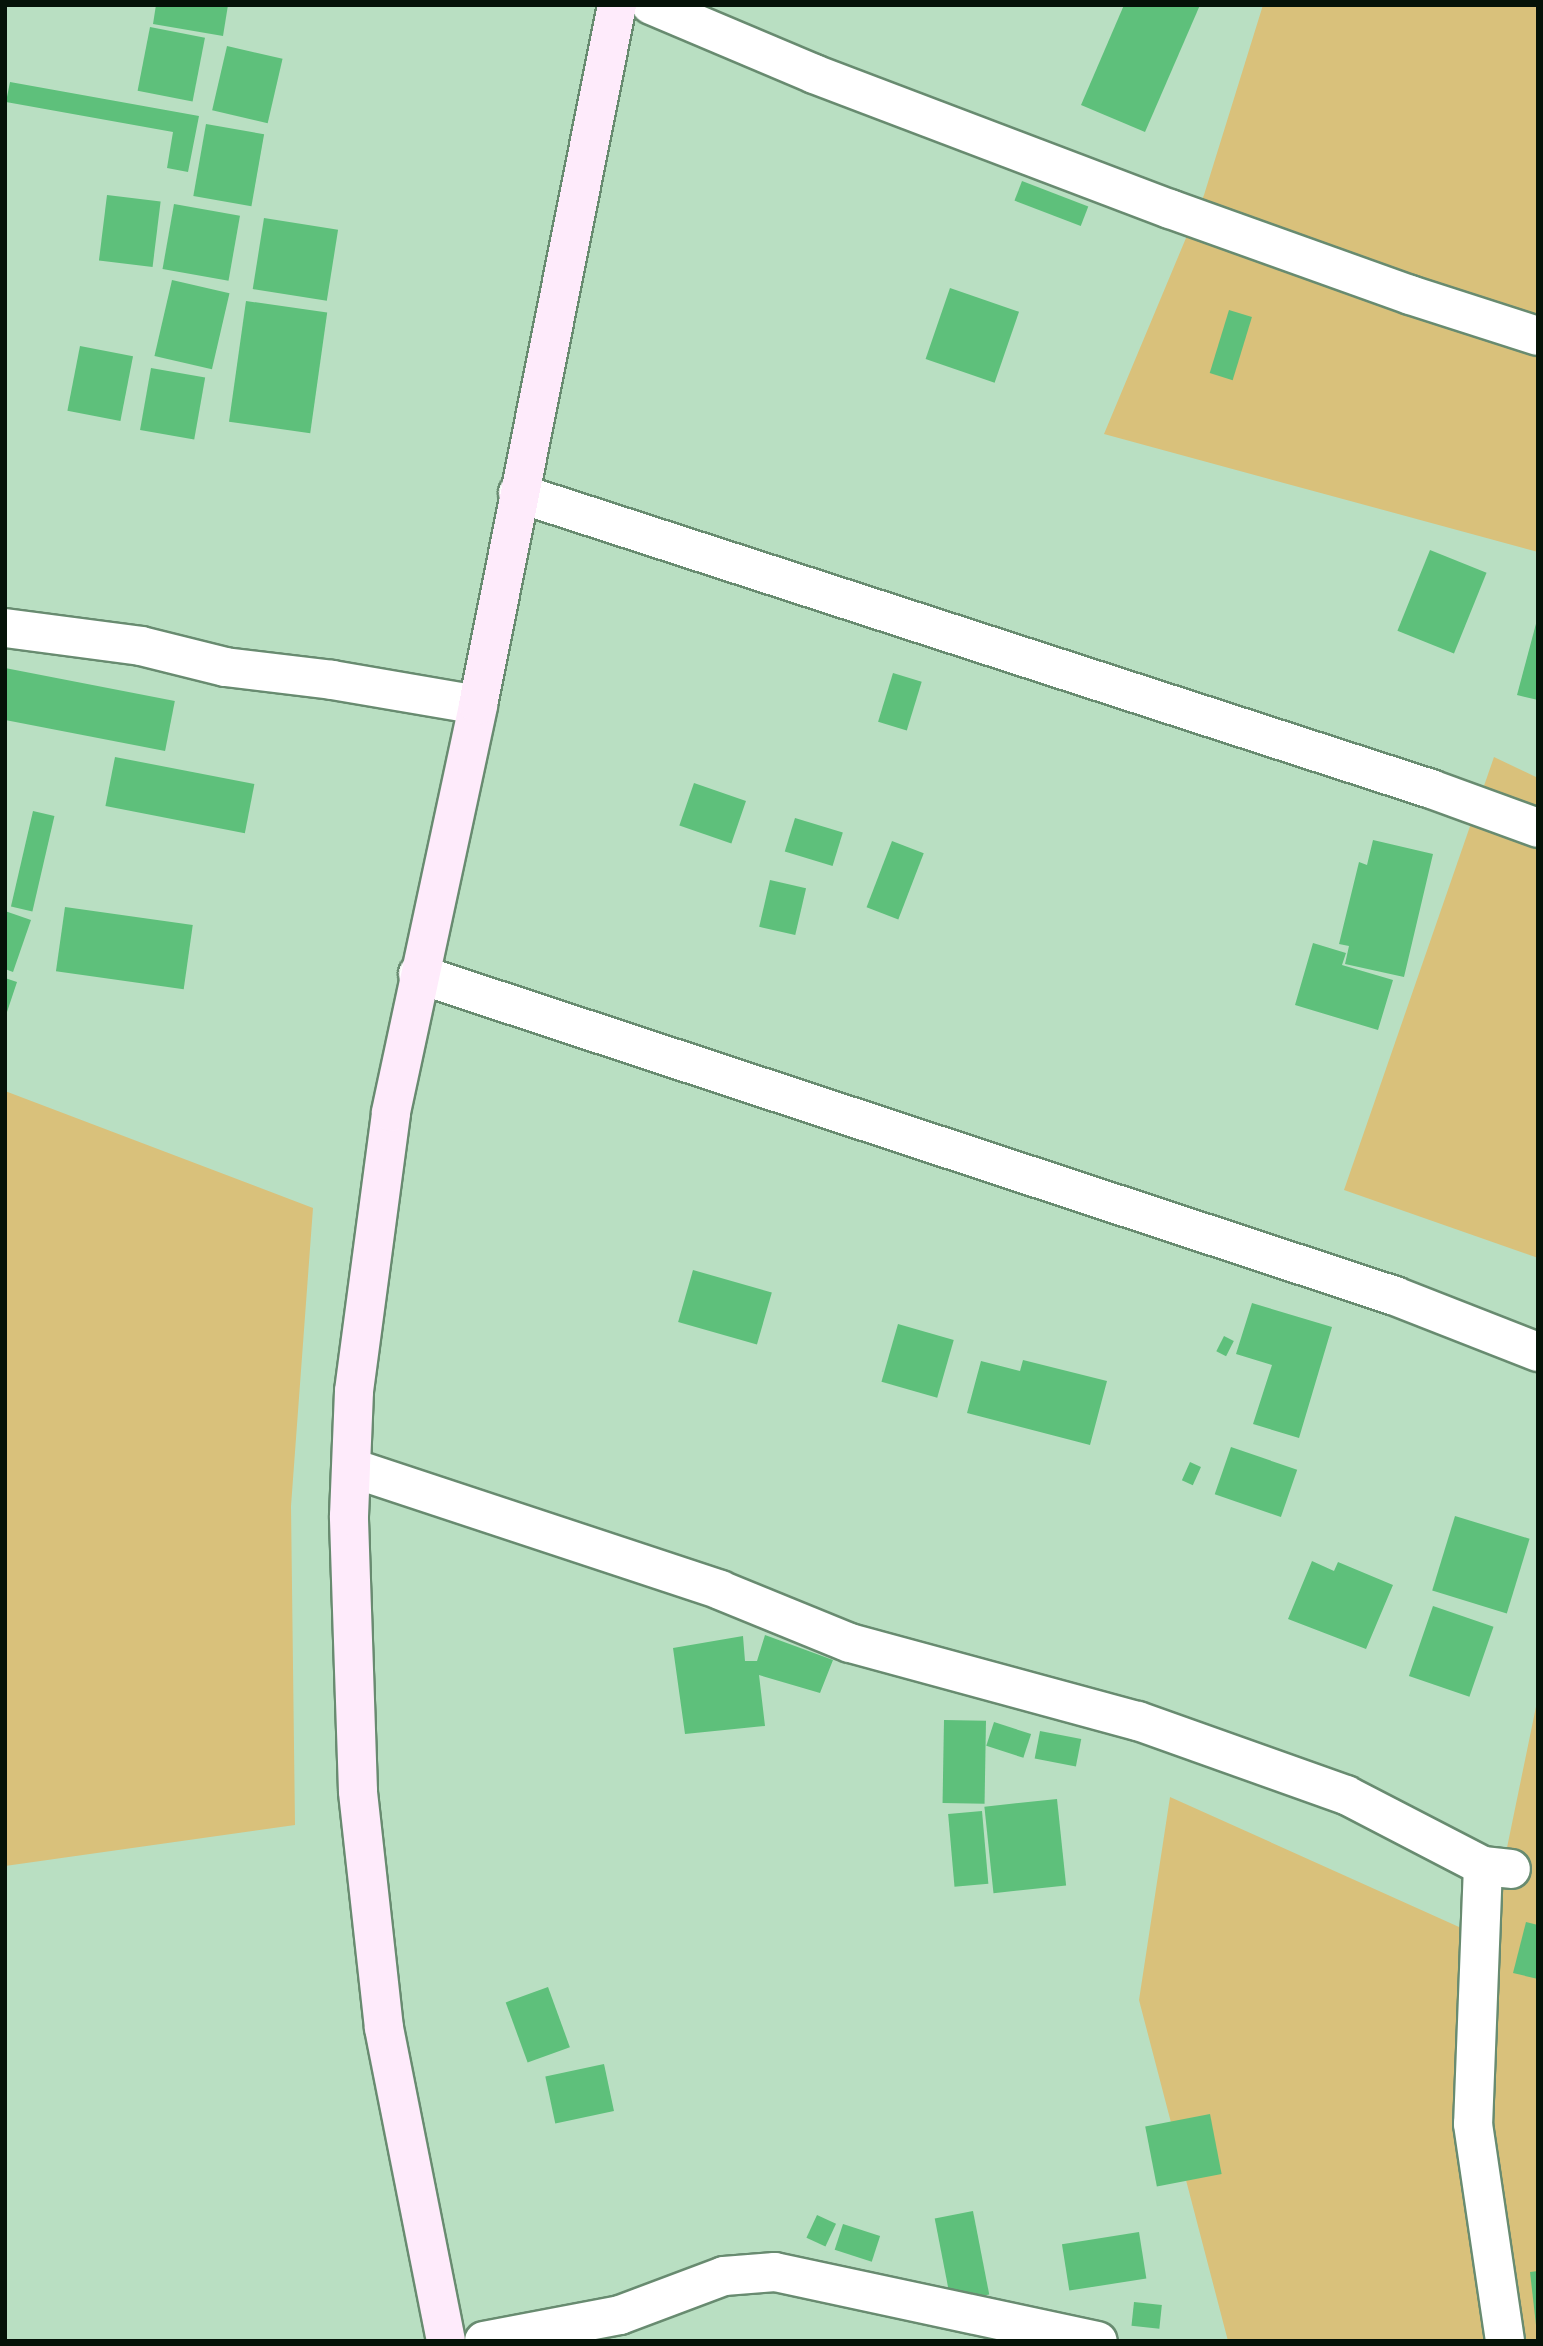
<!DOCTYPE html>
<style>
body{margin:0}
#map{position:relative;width:1543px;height:2346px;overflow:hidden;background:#b9dfc2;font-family:Figtree,sans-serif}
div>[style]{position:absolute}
.green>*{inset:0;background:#d9c17b}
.building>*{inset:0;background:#5ec07b;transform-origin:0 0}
.roads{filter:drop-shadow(2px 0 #688b70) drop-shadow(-2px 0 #688b70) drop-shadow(0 2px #688b70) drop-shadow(0 -2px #688b70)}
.street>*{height:38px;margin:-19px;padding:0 19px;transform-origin:19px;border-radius:19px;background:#fff}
.secondary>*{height:38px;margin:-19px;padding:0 19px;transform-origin:19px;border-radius:19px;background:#feebfb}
span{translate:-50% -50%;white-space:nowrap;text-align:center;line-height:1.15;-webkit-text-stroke:5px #b9dfc2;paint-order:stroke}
.frame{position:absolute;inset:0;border:7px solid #051208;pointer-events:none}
</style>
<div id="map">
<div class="green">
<div style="clip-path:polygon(1263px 5px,1538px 5px,1538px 552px,1104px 434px,1204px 195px)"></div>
<div style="clip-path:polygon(1494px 757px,1538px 778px,1538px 1258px,1344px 1190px)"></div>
<div style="clip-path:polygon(5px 1091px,313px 1208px,291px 1506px,295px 1825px,5px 1866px)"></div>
<div style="clip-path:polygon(1538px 1697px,1538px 2341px,1228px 2341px,1139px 2000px,1170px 1797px,1488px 1940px)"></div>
</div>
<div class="building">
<div style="clip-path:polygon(156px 5px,228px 5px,223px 36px,153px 24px)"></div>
<div style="clip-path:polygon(1124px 5px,1200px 5px,1145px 132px,1081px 105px)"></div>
<div style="left:150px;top:27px;width:56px;height:65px;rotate:11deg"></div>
<div style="left:227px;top:46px;width:57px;height:66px;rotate:13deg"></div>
<div style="clip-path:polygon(10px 82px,199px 116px,188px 172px,167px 168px,173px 132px,6px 102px)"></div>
<div style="left:206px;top:124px;width:59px;height:73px;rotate:10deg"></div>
<div style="left:1022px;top:181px;width:71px;height:21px;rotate:21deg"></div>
<div style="left:107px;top:195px;width:54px;height:66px;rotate:7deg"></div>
<div style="left:174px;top:204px;width:67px;height:66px;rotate:10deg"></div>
<div style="left:264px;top:218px;width:75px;height:72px;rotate:9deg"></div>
<div style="left:172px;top:280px;width:59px;height:78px;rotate:13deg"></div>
<div style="left:950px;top:288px;width:73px;height:75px;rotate:19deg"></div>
<div style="left:246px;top:301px;width:82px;height:122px;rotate:8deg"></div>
<div style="left:1229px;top:310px;width:24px;height:66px;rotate:17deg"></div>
<div style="left:80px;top:346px;width:54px;height:66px;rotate:11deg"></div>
<div style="left:151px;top:368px;width:55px;height:63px;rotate:10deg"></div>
<div style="left:1430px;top:550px;width:61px;height:87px;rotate:22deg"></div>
<div style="clip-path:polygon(1537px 620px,1538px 621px,1538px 700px,1517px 695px)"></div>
<div style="left:5px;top:668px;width:173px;height:51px;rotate:11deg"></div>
<div style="left:893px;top:673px;width:30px;height:51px;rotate:17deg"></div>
<div style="left:115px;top:757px;width:142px;height:50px;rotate:11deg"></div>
<div style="left:694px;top:783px;width:55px;height:45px;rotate:19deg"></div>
<div style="left:33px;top:811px;width:22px;height:98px;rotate:13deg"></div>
<div style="left:795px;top:818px;width:50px;height:35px;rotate:17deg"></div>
<div style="clip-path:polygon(1373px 840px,1433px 854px,1404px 977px,1345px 964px,1349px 946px,1339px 944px,1359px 862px,1367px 865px)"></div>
<div style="left:892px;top:841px;width:34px;height:71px;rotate:21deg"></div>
<div style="left:770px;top:880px;width:37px;height:48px;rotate:13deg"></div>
<div style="left:65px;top:907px;width:129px;height:65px;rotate:8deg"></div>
<div style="clip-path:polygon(5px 911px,31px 920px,13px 972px,5px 969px)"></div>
<div style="clip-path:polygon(1313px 943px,1346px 953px,1342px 965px,1393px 980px,1378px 1030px,1295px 1005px)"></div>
<div style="clip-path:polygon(5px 978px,17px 982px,6px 1015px,5px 1015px)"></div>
<div style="left:693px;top:1270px;width:82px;height:54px;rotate:16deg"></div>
<div style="clip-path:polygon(1252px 1303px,1332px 1327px,1299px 1438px,1253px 1424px,1272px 1365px,1236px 1354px)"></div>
<div style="left:898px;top:1324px;width:58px;height:60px;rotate:16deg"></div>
<div style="left:1224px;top:1336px;width:11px;height:17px;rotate:27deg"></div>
<div style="clip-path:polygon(1023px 1360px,1107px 1381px,1090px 1445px,967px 1413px,981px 1361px,1020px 1371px)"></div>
<div style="left:1231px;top:1447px;width:70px;height:50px;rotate:19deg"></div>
<div style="left:1190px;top:1462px;width:12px;height:20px;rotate:24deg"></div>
<div style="left:1455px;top:1516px;width:78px;height:78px;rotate:17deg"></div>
<div style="clip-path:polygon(1312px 1561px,1334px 1571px,1338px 1562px,1393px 1585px,1366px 1649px,1288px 1619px)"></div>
<div style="left:1433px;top:1606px;width:64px;height:74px;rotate:19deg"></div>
<div style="clip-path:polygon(765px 1635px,833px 1660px,820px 1693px,759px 1675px,765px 1726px,685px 1734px,673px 1648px,743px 1636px,745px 1661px,757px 1661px)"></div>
<div style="left:944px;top:1720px;width:42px;height:83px;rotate:1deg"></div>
<div style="left:994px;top:1722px;width:39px;height:25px;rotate:18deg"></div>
<div style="left:1040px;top:1731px;width:42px;height:28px;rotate:11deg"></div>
<div style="left:1057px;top:1799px;width:87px;height:73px;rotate:84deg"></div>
<div style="left:982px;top:1811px;width:73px;height:34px;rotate:85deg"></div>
<div style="clip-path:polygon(1526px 1922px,1538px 1925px,1538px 1979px,1513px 1973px)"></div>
<div style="left:548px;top:1987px;width:64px;height:45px;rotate:70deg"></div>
<div style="left:604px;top:2064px;width:48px;height:60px;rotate:78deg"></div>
<div style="left:1210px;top:2114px;width:61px;height:66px;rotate:79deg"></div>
<div style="left:973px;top:2211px;width:85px;height:39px;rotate:79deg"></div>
<div style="left:817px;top:2215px;width:21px;height:25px;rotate:25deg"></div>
<div style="left:843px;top:2224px;width:39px;height:27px;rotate:18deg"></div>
<div style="left:1139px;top:2232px;width:47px;height:78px;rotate:81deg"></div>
<div style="clip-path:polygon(1538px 2271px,1538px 2325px,1536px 2325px,1530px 2272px)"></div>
<div style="left:1134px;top:2302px;width:28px;height:24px;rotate:6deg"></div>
</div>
<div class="roads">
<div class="street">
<div style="left:651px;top:5px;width:177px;rotate:22.9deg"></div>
<div style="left:814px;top:74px;width:381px;rotate:20.8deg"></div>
<div style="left:1170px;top:209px;width:255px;rotate:19.7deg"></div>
<div style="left:1410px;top:295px;width:134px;rotate:17.8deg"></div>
<div style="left:518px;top:493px;width:960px;rotate:17.96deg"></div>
<div style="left:1431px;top:789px;width:114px;rotate:20deg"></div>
<div style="left:5px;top:628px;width:137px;rotate:7.5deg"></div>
<div style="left:141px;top:646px;width:87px;rotate:14deg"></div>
<div style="left:225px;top:667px;width:108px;rotate:6.9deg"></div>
<div style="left:332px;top:680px;width:148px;rotate:9.7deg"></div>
<div style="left:418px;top:974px;width:1029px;rotate:18.24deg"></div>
<div style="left:1395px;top:1296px;width:154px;rotate:21.4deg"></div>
<div style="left:352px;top:1468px;width:388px;rotate:18.3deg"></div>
<div style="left:720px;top:1590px;width:140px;rotate:22.2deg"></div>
<div style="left:850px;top:1643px;width:298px;rotate:15.2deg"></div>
<div style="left:1138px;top:1721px;width:221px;rotate:19.6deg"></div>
<div style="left:1346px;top:1795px;width:154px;rotate:27.4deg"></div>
<div style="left:1483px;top:1866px;width:28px;rotate:6deg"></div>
<div style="left:1483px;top:1866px;width:258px;rotate:92.2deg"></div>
<div style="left:1473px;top:2124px;width:219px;rotate:81.6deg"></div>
<div style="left:484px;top:2341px;width:138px;rotate:-10.8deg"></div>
<div style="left:620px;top:2315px;width:111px;rotate:-20.6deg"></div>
<div style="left:724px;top:2276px;width:51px;rotate:-4.5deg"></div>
<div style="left:775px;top:2272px;width:330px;rotate:12.1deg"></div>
</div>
<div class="secondary">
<div style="left:446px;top:2341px;width:319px;rotate:-101.2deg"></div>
<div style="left:384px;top:2028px;width:238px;rotate:-96.3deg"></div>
<div style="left:358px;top:1791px;width:275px;rotate:-91.9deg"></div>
<div style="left:349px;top:1516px;width:125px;rotate:-87.7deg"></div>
<div style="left:354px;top:1391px;width:281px;rotate:-82.4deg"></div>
<div style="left:391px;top:1112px;width:416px;rotate:-77.9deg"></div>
<div style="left:478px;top:705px;width:714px;rotate:-78.77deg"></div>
</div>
</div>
<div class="frame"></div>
</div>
